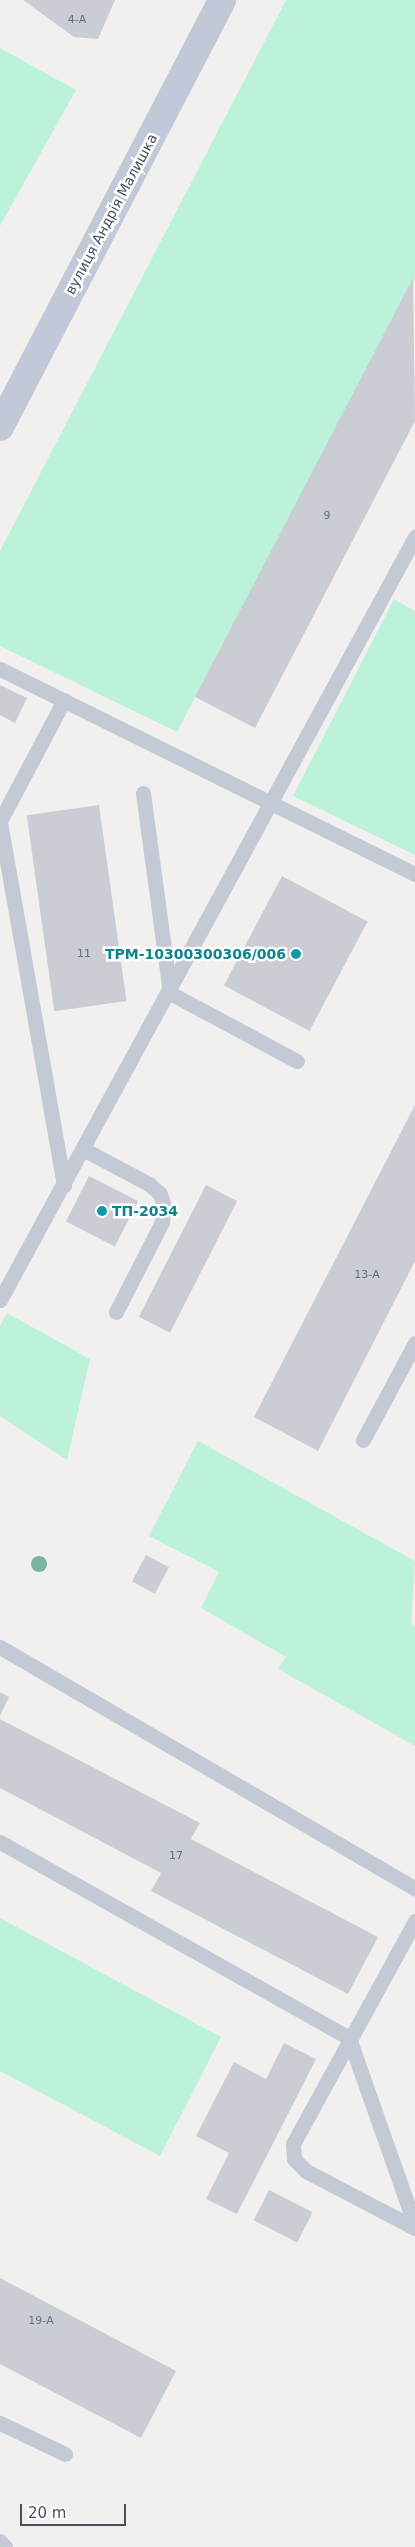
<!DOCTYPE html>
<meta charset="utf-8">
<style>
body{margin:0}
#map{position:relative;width:415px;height:2547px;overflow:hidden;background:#f2f0ef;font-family:"DejaVu Sans",sans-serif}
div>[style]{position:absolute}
.green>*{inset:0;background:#bcf2da}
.building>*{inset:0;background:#cbcdd5;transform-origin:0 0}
.lane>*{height:15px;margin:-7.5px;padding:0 7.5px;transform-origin:7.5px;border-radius:7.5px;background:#c3c9d5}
.secondary>*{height:28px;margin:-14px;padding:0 14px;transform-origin:14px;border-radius:14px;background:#c1c9d9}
.trees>*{width:16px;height:16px;margin:-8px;border-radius:50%;background:#77b59f}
.dots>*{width:14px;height:14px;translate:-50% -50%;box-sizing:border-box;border:2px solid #fff;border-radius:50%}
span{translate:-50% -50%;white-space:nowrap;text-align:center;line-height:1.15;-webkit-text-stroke:5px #fff;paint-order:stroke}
.number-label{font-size:11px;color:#686e7c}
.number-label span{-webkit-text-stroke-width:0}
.street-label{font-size:14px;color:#474f5e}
.culture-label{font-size:14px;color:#0d838f;font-weight:700}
.right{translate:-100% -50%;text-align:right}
.left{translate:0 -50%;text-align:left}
.scale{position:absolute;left:20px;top:2504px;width:106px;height:22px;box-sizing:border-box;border:2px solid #474f5e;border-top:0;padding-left:6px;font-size:15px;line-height:18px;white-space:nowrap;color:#474f5e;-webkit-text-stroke:4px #fff;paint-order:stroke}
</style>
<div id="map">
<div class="green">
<div style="clip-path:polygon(286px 0,415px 0,415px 279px,177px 732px,0 646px,0 551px)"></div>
<div style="clip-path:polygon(0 48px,76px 90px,0 226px)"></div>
<div style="clip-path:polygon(394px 599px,415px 611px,415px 855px,293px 796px)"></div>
<div style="clip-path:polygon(7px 1313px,90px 1359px,67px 1460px,0 1416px,0 1326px)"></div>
<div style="clip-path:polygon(198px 1441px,415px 1561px,411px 1623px,415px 1626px,415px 1746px,278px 1669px,286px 1657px,201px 1608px,219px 1572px,149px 1536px)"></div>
<div style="clip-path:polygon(0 1918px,221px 2037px,160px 2156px,0 2071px)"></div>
</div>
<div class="building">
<div style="clip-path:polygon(23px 0,115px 0,98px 39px,74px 37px)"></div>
<div style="clip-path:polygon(413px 278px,415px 421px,255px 728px,195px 697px)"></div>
<div style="clip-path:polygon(0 685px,27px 698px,15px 723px,0 715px)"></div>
<div style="left:99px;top:805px;width:198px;height:73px;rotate:82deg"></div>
<div style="left:282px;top:876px;width:97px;height:124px;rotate:28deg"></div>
<div style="clip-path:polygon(415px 1105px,415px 1261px,318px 1451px,254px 1417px)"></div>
<div style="left:89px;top:1176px;width:55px;height:51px;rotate:27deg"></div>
<div style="left:206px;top:1185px;width:35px;height:148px;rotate:27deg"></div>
<div style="left:146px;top:1555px;width:26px;height:30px;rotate:28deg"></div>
<div style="clip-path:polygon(0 1692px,9px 1697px,0 1716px)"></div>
<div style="clip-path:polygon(0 1719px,200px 1823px,191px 1839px,378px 1937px,348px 1994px,151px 1891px,161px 1873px,0 1788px)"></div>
<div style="clip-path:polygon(284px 2043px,316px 2059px,237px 2214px,206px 2199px,229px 2153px,196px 2136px,234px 2062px,266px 2079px)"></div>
<div style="left:269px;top:2190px;width:49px;height:34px;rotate:27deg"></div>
<div style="clip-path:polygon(0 2278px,176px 2371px,141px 2438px,0 2364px)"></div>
</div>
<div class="lane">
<div style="left:0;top:669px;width:463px;rotate:26.3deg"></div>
<div style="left:143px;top:793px;width:202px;rotate:82.3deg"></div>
<div style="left:170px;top:993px;width:144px;rotate:28.2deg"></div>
<div style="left:0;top:821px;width:137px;rotate:-62.1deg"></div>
<div style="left:0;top:822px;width:369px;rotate:80deg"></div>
<div style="left:83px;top:1149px;width:75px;rotate:27.9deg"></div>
<div style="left:149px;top:1184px;width:15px;rotate:42deg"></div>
<div style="left:160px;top:1194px;width:13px;rotate:72deg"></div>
<div style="left:164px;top:1206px;width:16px;rotate:97deg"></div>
<div style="left:162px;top:1222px;width:101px;rotate:117.1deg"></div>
<div style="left:0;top:1300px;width:869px;rotate:-61.46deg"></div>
<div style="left:363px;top:1440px;width:110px;rotate:-61.8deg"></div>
<div style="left:0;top:1647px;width:480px;rotate:30.2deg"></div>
<div style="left:0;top:1842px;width:400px;rotate:29.3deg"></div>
<div style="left:349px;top:2038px;width:198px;rotate:70.6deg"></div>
<div style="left:415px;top:1921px;width:254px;rotate:118.7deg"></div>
<div style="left:293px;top:2144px;width:15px;rotate:86deg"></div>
<div style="left:294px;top:2159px;width:17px;rotate:45deg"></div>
<div style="left:306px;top:2171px;width:123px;rotate:27.6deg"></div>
<div style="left:0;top:2423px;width:72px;rotate:25.5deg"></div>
<div style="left:0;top:2541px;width:8px;rotate:50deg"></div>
</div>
<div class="secondary">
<div style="left:0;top:427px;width:481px;rotate:-62.5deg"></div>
</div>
<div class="trees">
<div style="left:39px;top:1564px"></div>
</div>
<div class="dots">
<div style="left:296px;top:954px;background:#0f9aa8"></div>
<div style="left:102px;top:1211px;background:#0f9aa8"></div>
</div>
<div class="number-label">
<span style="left:77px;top:20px">4-А</span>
<span style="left:327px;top:516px">9</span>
<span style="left:84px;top:954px">11</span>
<span style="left:367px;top:1275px">13-А</span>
<span style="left:176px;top:1856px">17</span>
<span style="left:41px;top:2321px">19-А</span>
</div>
<div class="street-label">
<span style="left:111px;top:214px;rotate:-62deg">вулиця Андрія Малишка</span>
</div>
<div class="culture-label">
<span class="right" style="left:286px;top:954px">ТРМ-10300300306/006</span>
<span class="left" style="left:112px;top:1211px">ТП-2034</span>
</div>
<div class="scale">20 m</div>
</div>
